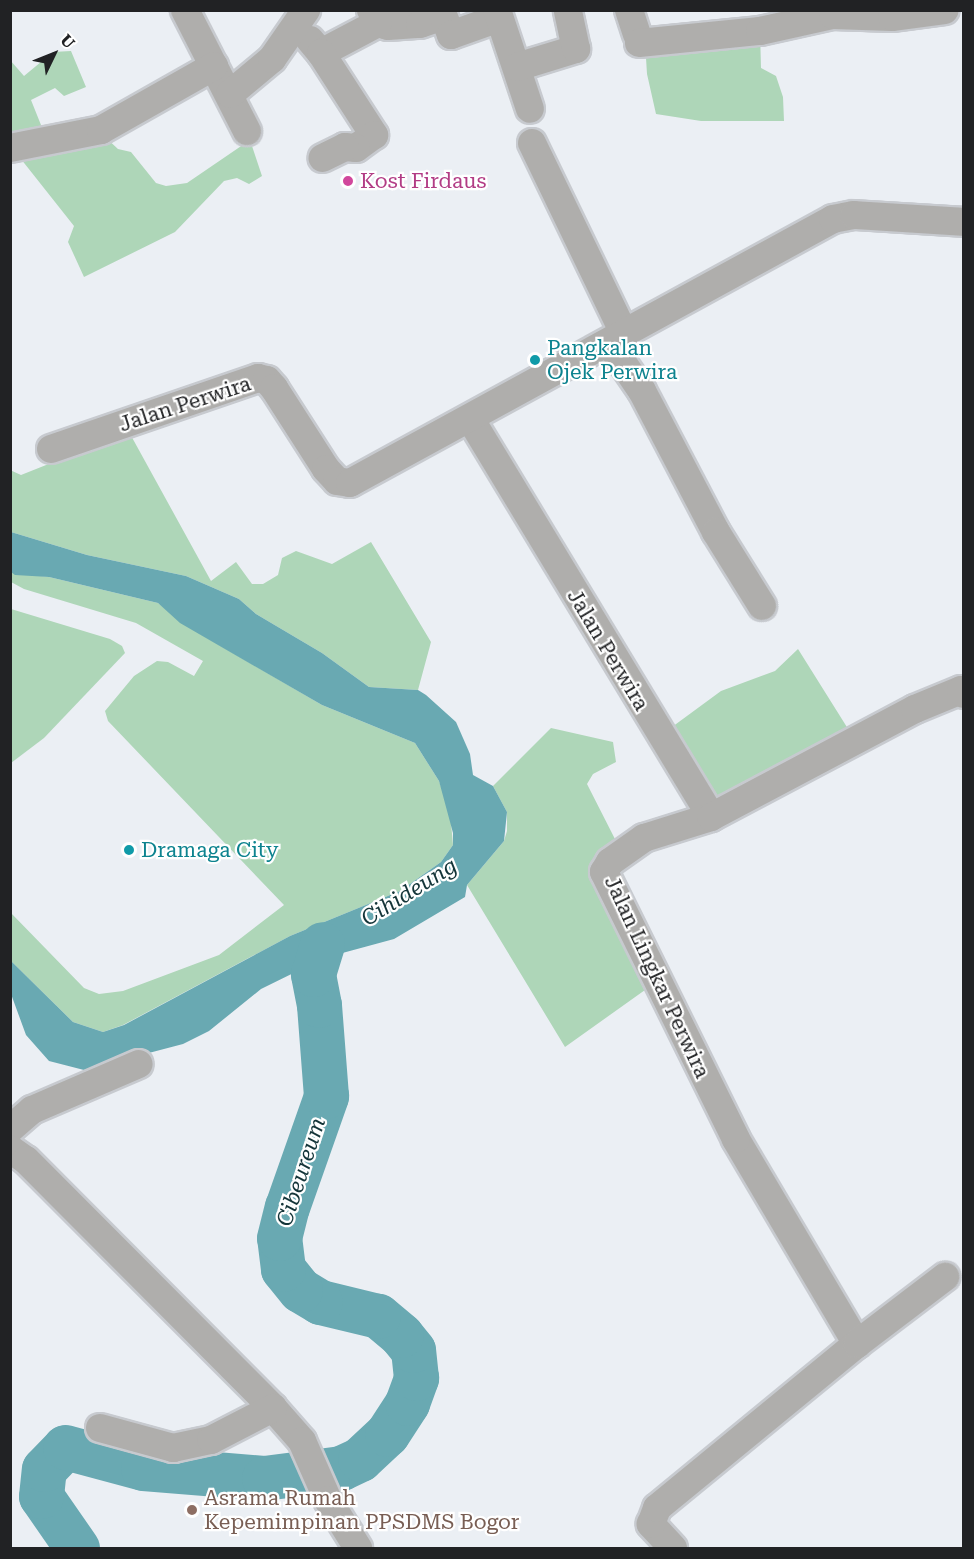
<!DOCTYPE html>
<style>
body{margin:0}
#map{position:relative;width:974px;height:1559px;overflow:hidden;background:#ebeff4;font-family:"Roboto Serif",serif}
div>[style]{position:absolute}
.green>*{inset:0;background:#aed6b8}
.water>*{inset:0;background:#69a9b2}
.river>*{height:45px;margin:-22.5px;padding:0 22.5px;transform-origin:22.5px;border-radius:22.5px;background:#69a9b2}
.roads{filter:drop-shadow(2px 0 #c7cacf) drop-shadow(-2px 0 #c7cacf) drop-shadow(0 2px #c7cacf) drop-shadow(0 -2px #c7cacf)}
.minor>*{height:28px;margin:-14px;padding:0 14px;transform-origin:14px;border-radius:14px;background:#afaeac}
.dots>*{width:16px;height:16px;translate:-50% -50%;box-sizing:border-box;border:3px solid #fff;border-radius:50%}
span{translate:-50% -50%;white-space:nowrap;text-align:center;line-height:1.15;-webkit-text-stroke:4.5px #fff;paint-order:stroke}
.hotel-label{font-size:21px;color:#b23c85}
.left{translate:0 -50%;text-align:left}
.culture-label{font-size:21px;color:#0d838f}
.street-label{font-size:21px;color:#212224}
.education-label{font-size:21px;color:#785e54}
.water-label{font-size:22px;color:#133438;font-style:italic}
.frame{position:absolute;inset:0;border:12px solid #212224;pointer-events:none}
.north{position:absolute;left:24px;top:24px;width:60px;height:60px;-webkit-text-stroke:4px #fff;paint-order:stroke;rotate:47deg;font-size:16px;font-weight:700;line-height:24px;text-align:center;color:#212224}
.north::after{content:'';display:block;margin:auto;width:21px;height:27px;background:#212224;clip-path:polygon(50% 0,100% 100%,50% 72%,0 100%)}
</style>
<div id="map">
<div class="green">
<div style="clip-path:polygon(760px 31px,761px 68px,776px 76px,783px 97px,784px 121px,701px 121px,656px 114px,647px 74px,645px 42px)"></div>
<div style="clip-path:polygon(71px 51px,86px 87px,64px 96px,55px 88px,31px 100px,45px 135px,11px 144px,10px 60px,24px 76px,53px 52px)"></div>
<div style="clip-path:polygon(104px 136px,118px 149px,131px 152px,156px 183px,166px 186px,187px 183px,250px 140px,262px 176px,249px 184px,237px 178px,224px 181px,175px 232px,84px 277px,68px 242px,74px 226px,17px 154px)"></div>
<div style="clip-path:polygon(129px 432px,211px 581px,236px 562px,252px 584px,263px 584px,278px 575px,282px 558px,296px 551px,332px 564px,371px 542px,431px 642px,418px 690px,369px 687px,322px 653px,256px 614px,239px 599px,186px 576px,87px 555px,11px 532px,10px 470px,21px 475px)"></div>
<div style="clip-path:polygon(10px 572px,49px 577px,158px 603px,197px 632px,322px 705px,415px 743px,439px 781px,450px 812px,453px 845px,441px 862px,400px 891px,290px 936px,123px 1025px,103px 1032px,73px 1022px,11px 961px,11px 913px,84px 988px,99px 994px,123px 991px,219px 955px,284px 905px,108px 721px,105px 711px,134px 676px,157px 661px,168px 662px,194px 676px,203px 661px,136px 623px,24px 589px,11px 582px)"></div>
<div style="clip-path:polygon(11px 609px,110px 639px,122px 646px,125px 653px,44px 738px,11px 763px)"></div>
<div style="clip-path:polygon(798px 649px,850px 732px,717px 806px,672px 727px,721px 691px,775px 671px)"></div>
<div style="clip-path:polygon(551px 728px,613px 742px,616px 762px,593px 774px,587px 784px,617px 843px,601px 866px,647px 979px,645px 990px,565px 1047px,467px 885px,504px 841px,507px 831px,507px 812px,493px 786px)"></div>
</div>
<div class="water">
<div style="clip-path:polygon(11px 532px,87px 555px,186px 576px,239px 599px,256px 614px,322px 653px,369px 687px,418px 690px,426px 695px,456px 722px,470px 754px,473px 775px,493px 786px,507px 812px,504px 841px,467px 885px,465px 897px,394px 939px,324px 958px,261px 989px,209px 1031px,183px 1044px,84px 1070px,49px 1061px,26px 1035px,11px 994px,10px 960px,73px 1022px,103px 1032px,124px 1025px,290px 936px,400px 891px,441px 862px,453px 845px,453px 833px,439px 781px,415px 743px,322px 705px,180px 623px,158px 603px,49px 577px,15px 575px,11px 572px)"></div>
</div>
<div class="river">
<div style="left:77px;top:1548px;width:63px;rotate:-124.7deg"></div>
<div style="left:41px;top:1496px;width:27px;rotate:-84deg"></div>
<div style="left:44px;top:1469px;width:30px;rotate:-46deg"></div>
<div style="left:65px;top:1447px;width:81px;rotate:15.1deg"></div>
<div style="left:143px;top:1468px;width:121px;rotate:4.7deg"></div>
<div style="left:264px;top:1478px;width:78px;rotate:-7.4deg"></div>
<div style="left:341px;top:1468px;width:21px;rotate:-25deg"></div>
<div style="left:360px;top:1459px;width:37px;rotate:-43deg"></div>
<div style="left:387px;top:1434px;width:37px;rotate:-57deg"></div>
<div style="left:407px;top:1403px;width:27px;rotate:-70deg"></div>
<div style="left:416px;top:1378px;width:28px;rotate:-96deg"></div>
<div style="left:413px;top:1350px;width:19px;rotate:-129deg"></div>
<div style="left:401px;top:1335px;width:30px;rotate:-140deg"></div>
<div style="left:378px;top:1316px;width:60px;rotate:-166.4deg"></div>
<div style="left:320px;top:1302px;width:23px;rotate:-149deg"></div>
<div style="left:300px;top:1290px;width:27px;rotate:-129deg"></div>
<div style="left:283px;top:1269px;width:31px;rotate:-97deg"></div>
<div style="left:279px;top:1238px;width:32px;rotate:-76deg"></div>
<div style="left:287px;top:1207px;width:118px;rotate:-70.6deg"></div>
<div style="left:326px;top:1096px;width:91px;rotate:-94.4deg"></div>
<div style="left:319px;top:1005px;width:32px;rotate:-101deg"></div>
<div style="left:313px;top:974px;width:31px;rotate:-73deg"></div>
</div>
<div class="roads">
<div class="minor">
<div style="left:185px;top:10px;width:136px;rotate:62.9deg"></div>
<div style="left:371px;top:10px;width:15px;rotate:62deg"></div>
<div style="left:378px;top:23px;width:10px;rotate:17deg"></div>
<div style="left:388px;top:26px;width:32px;rotate:-4deg"></div>
<div style="left:420px;top:24px;width:24px;rotate:-19deg"></div>
<div style="left:441px;top:10px;width:27px;rotate:68deg"></div>
<div style="left:451px;top:35px;width:51px;rotate:-19.5deg"></div>
<div style="left:497px;top:10px;width:104px;rotate:71.6deg"></div>
<div style="left:629px;top:10px;width:25px;rotate:72deg"></div>
<div style="left:310px;top:40px;width:17px;rotate:50deg"></div>
<div style="left:321px;top:53px;width:64px;rotate:-27.8deg"></div>
<div style="left:639px;top:43px;width:122px;rotate:-5.7deg"></div>
<div style="left:760px;top:31px;width:75px;rotate:-12.4deg"></div>
<div style="left:833px;top:15px;width:59px;rotate:1.9deg"></div>
<div style="left:892px;top:17px;width:53px;rotate:-7.5deg"></div>
<div style="left:321px;top:53px;width:98px;rotate:57.1deg"></div>
<div style="left:374px;top:135px;width:22px;rotate:144deg"></div>
<div style="left:356px;top:148px;width:11px;rotate:-175deg"></div>
<div style="left:345px;top:147px;width:25px;rotate:154deg"></div>
<div style="left:517px;top:67px;width:62px;rotate:-17deg"></div>
<div style="left:576px;top:49px;width:40px;rotate:-102deg"></div>
<div style="left:230px;top:94px;width:55px;rotate:-39.8deg"></div>
<div style="left:272px;top:59px;width:60px;rotate:-55.2deg"></div>
<div style="left:532px;top:143px;width:213px;rotate:64.2deg"></div>
<div style="left:10px;top:148px;width:93px;rotate:-11.2deg"></div>
<div style="left:101px;top:130px;width:130px;rotate:-29.5deg"></div>
<div style="left:609px;top:343px;width:58px;rotate:55.5deg"></div>
<div style="left:642px;top:391px;width:159px;rotate:62.3deg"></div>
<div style="left:716px;top:532px;width:87px;rotate:58.1deg"></div>
<div style="left:471px;top:420px;width:464px;rotate:58.8deg"></div>
<div style="left:51px;top:449px;width:219px;rotate:-18.9deg"></div>
<div style="left:258px;top:378px;width:9px;rotate:13deg"></div>
<div style="left:267px;top:380px;width:11px;rotate:49deg"></div>
<div style="left:274px;top:388px;width:96px;rotate:57.3deg"></div>
<div style="left:326px;top:469px;width:16px;rotate:47deg"></div>
<div style="left:337px;top:481px;width:13px;rotate:9deg"></div>
<div style="left:350px;top:483px;width:550px;rotate:-28.66deg"></div>
<div style="left:833px;top:219px;width:21px;rotate:-11deg"></div>
<div style="left:854px;top:215px;width:110px;rotate:3.6deg"></div>
<div style="left:10px;top:1129px;width:29px;rotate:-41deg"></div>
<div style="left:32px;top:1110px;width:116px;rotate:-23.3deg"></div>
<div style="left:10px;top:1149px;width:19px;rotate:35deg"></div>
<div style="left:26px;top:1160px;width:350px;rotate:45.1deg"></div>
<div style="left:273px;top:1408px;width:44px;rotate:48.7deg"></div>
<div style="left:302px;top:1441px;width:64px;rotate:66.2deg"></div>
<div style="left:328px;top:1500px;width:57px;rotate:58deg"></div>
<div style="left:857px;top:1344px;width:238px;rotate:-120.6deg"></div>
<div style="left:736px;top:1139px;width:298px;rotate:-116.3deg"></div>
<div style="left:604px;top:872px;width:12px;rotate:-59deg"></div>
<div style="left:610px;top:862px;width:42px;rotate:-35.2deg"></div>
<div style="left:644px;top:838px;width:70px;rotate:-17.4deg"></div>
<div style="left:711px;top:817px;width:231px;rotate:-27.9deg"></div>
<div style="left:915px;top:709px;width:50px;rotate:-22.4deg"></div>
<div style="left:961px;top:690px;width:5px;rotate:53deg"></div>
<div style="left:100px;top:1428px;width:76px;rotate:15.3deg"></div>
<div style="left:173px;top:1448px;width:39px;rotate:-12deg"></div>
<div style="left:211px;top:1440px;width:70px;rotate:-27.3deg"></div>
<div style="left:673px;top:1548px;width:33px;rotate:-133deg"></div>
<div style="left:651px;top:1524px;width:17px;rotate:-69deg"></div>
<div style="left:657px;top:1508px;width:259px;rotate:-39.4deg"></div>
<div style="left:857px;top:1344px;width:111px;rotate:-37.3deg"></div>
</div>
</div>
<div class="dots">
<div style="left:348px;top:181px;background:#d1479c"></div>
<div style="left:535px;top:360px;background:#0f9aa8"></div>
<div style="left:129px;top:850px;background:#0f9aa8"></div>
<div style="left:192px;top:1510px;background:#8d6e63"></div>
</div>
<div class="hotel-label">
<span class="left" style="left:360px;top:181px">Kost Firdaus</span>
</div>
<div class="culture-label">
<span class="left" style="left:547px;top:360px">Pangkalan<br>Ojek Perwira</span>
<span class="left" style="left:141px;top:850px">Dramaga City</span>
</div>
<div class="street-label">
<span style="left:185px;top:404px;rotate:-18deg">Jalan Perwira</span>
<span style="left:608px;top:650px;rotate:59deg">Jalan Perwira</span>
<span style="left:657px;top:977px;rotate:65deg">Jalan Lingkar Perwira</span>
</div>
<div class="education-label">
<span class="left" style="left:204px;top:1510px">Asrama Rumah<br>Kepemimpinan PPSDMS Bogor</span>
</div>
<div class="water-label">
<span style="left:409px;top:892px;rotate:-32deg">Cihideung</span>
<span style="left:301px;top:1172px;rotate:-72deg">Cibeureum</span>
</div>
<div class="frame"></div>
<div class="north">U</div>
</div>
